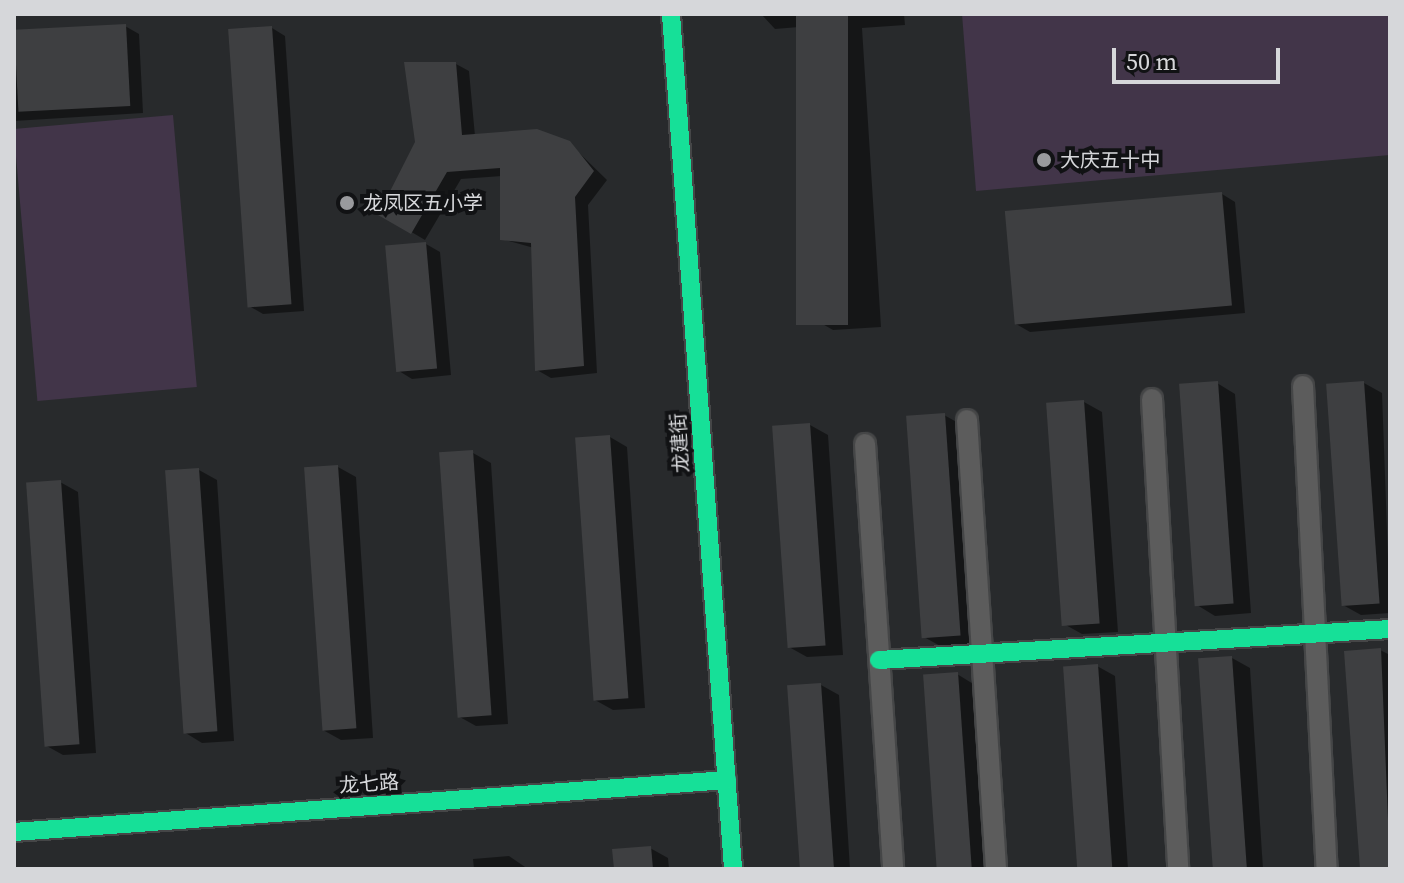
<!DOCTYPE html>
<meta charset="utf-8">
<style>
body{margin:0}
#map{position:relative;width:1404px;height:883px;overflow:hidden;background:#282a2c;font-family:"Source Serif 4","Noto Sans SC",serif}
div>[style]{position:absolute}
.green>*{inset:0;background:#423549;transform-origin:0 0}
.shadow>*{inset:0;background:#0007}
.building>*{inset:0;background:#3e3f41;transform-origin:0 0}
.roads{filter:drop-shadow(2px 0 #454647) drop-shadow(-2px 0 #454647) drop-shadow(0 2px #454647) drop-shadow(0 -2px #454647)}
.street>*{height:20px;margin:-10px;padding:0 10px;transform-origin:10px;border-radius:10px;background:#5c5c5c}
.fast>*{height:18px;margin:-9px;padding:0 9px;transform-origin:9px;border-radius:9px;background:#16e098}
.dots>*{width:22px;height:22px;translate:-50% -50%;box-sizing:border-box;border:4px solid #111214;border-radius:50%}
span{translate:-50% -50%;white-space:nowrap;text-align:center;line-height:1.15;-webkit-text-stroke:8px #111214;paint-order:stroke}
.poi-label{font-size:20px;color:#d6d7da}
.left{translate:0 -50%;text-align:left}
.street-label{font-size:20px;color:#d6d7da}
.frame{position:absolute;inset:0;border:16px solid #d6d7da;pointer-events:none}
.scale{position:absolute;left:1112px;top:48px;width:168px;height:36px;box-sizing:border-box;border:4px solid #d6d7da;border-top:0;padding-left:10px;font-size:24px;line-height:28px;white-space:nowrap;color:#d6d7da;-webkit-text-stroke:6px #111214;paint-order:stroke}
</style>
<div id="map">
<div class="green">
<div style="clip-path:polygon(962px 14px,1390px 14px,1390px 155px,976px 191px)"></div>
<div style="left:173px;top:115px;width:273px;height:160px;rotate:85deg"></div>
</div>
<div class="shadow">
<div style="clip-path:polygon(761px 14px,904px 14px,905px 25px,862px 28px,881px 327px,833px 330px,819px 322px,799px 27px,775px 29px)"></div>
<div style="clip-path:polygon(125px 26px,139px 34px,143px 113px,14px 121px,14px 32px)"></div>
<div style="clip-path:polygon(272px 28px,285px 36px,304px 311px,263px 314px,249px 306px)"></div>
<div style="clip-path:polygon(456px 64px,469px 71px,475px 136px,569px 143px,607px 180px,588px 205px,597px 373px,551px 378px,537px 370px,534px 248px,502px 239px,502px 176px,461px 179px,425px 240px,381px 214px)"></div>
<div style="clip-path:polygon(1222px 194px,1235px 202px,1245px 313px,1030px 332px,1016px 324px)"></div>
<div style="clip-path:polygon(426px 244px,440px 252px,451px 375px,412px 379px,399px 371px)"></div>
<div style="clip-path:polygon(1217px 383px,1235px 394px,1251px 613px,1215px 616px,1197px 605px)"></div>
<div style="clip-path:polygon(1364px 383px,1382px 393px,1390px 613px,1361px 615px,1343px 605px)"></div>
<div style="clip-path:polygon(1084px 402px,1102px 412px,1118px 632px,1082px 634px,1064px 624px)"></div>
<div style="clip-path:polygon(944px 415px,962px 425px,978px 645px,942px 647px,924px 637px)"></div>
<div style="clip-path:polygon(810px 425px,828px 435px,843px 655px,807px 657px,789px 647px)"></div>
<div style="clip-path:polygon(610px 437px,627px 447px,645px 708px,613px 710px,595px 700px)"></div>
<div style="clip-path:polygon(473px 453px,491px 463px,508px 724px,476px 726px,458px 716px)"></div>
<div style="clip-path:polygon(338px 467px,356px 477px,373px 738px,341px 740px,323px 730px)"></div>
<div style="clip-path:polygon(199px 470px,217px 480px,234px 741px,202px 743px,184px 732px)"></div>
<div style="clip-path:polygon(60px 482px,78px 492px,96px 753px,63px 755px,45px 745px)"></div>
<div style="clip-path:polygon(1380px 650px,1390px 655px,1390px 869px,1362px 869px)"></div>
<div style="clip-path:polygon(1232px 658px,1250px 668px,1263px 869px,1214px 869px)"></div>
<div style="clip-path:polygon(1097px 666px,1115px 676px,1128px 869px,1079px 869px)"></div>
<div style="clip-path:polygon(957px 674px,975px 685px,987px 869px,938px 869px)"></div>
<div style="clip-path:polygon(821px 685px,839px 695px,850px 869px,801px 869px)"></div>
<div style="clip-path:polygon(650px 848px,668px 858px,669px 869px,616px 869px)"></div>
<div style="clip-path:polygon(509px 856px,528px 869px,474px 869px,473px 859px)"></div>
</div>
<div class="building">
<div style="left:796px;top:14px;width:52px;height:311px"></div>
<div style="left:126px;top:24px;width:82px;height:112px;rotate:87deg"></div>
<div style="left:272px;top:26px;width:279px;height:44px;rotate:86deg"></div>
<div style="clip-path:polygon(404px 62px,456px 62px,462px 135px,537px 129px,570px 141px,594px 171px,575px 197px,584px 366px,535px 371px,531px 243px,500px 240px,500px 168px,447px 172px,411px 234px,378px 215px,415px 142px)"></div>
<div style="left:1222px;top:192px;width:114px;height:218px;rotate:85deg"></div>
<div style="left:426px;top:242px;width:127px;height:41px;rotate:85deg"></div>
<div style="left:1218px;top:381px;width:223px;height:39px;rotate:86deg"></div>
<div style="left:1364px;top:381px;width:223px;height:38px;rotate:86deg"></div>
<div style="left:1084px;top:400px;width:224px;height:38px;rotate:86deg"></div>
<div style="left:945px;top:413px;width:223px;height:39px;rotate:86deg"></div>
<div style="left:810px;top:423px;width:223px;height:38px;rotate:86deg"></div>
<div style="left:610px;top:435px;width:264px;height:35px;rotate:86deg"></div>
<div style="left:473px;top:450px;width:266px;height:34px;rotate:86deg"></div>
<div style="left:338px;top:465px;width:264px;height:34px;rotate:86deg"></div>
<div style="left:199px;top:468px;width:264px;height:34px;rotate:86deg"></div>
<div style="left:61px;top:480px;width:265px;height:35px;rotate:86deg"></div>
<div style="clip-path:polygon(1381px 648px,1390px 869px,1360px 869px,1344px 651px)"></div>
<div style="left:1232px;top:656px;width:213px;height:34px;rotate:86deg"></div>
<div style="left:1098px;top:664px;width:205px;height:35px;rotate:86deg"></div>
<div style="left:958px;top:672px;width:197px;height:35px;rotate:86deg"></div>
<div style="left:821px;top:683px;width:186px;height:34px;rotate:86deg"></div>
<div style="clip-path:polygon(651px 846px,653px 869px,614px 869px,612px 849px)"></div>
</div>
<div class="roads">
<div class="street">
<div style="left:1303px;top:386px;width:484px;rotate:87.2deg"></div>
<div style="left:1152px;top:399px;width:471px;rotate:86.8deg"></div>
<div style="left:967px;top:420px;width:450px;rotate:86.3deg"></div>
<div style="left:865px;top:444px;width:426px;rotate:86.2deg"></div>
</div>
<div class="fast">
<div style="left:671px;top:14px;width:857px;rotate:85.85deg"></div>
<div style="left:879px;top:660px;width:512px;rotate:-3.47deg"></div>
<div style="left:14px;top:832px;width:715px;rotate:-4.17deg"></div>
</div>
</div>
<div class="dots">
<div style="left:1044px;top:160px;background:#999a9d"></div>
<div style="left:347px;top:203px;background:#999a9d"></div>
</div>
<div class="poi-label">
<span class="left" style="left:1060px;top:160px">大庆五十中</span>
<span class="left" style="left:363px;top:203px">龙凤区五小学</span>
</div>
<div class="street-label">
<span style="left:680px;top:443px;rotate:-94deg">龙建街</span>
<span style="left:369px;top:784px;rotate:-4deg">龙七路</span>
</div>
<div class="frame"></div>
<div class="scale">50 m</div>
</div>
